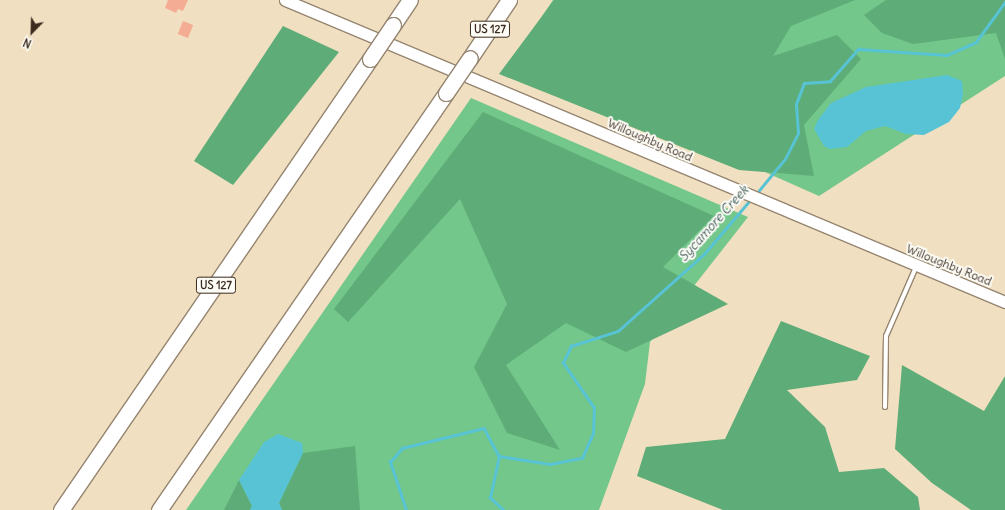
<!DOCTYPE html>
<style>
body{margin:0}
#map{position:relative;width:1005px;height:510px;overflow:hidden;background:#f0e0c1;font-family:Delius,sans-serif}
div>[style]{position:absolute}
.green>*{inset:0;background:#73c78b}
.forest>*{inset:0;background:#5eac77}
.water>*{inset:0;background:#58c3d4}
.stream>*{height:2.5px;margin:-1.25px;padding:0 1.25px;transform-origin:1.25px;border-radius:1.25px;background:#58c3d4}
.building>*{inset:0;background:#f5ac95;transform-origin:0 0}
.roads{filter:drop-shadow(1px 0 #968570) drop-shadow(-1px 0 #968570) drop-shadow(0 1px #968570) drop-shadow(0 -1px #968570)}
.lane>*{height:4px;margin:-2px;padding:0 2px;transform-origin:2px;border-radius:2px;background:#fff}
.secondary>*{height:11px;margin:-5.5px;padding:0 5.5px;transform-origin:5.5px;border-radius:5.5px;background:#fff}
.highway>*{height:15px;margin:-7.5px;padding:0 7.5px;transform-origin:7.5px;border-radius:7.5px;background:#fff}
.bridges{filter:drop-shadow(1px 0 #968570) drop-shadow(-1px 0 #968570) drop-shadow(0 1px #968570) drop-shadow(0 -1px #968570)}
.highway-bridge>*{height:15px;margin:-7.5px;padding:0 7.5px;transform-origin:7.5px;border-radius:7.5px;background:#fff}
span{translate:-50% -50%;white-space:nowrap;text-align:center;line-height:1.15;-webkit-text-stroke:4px #fdfcf7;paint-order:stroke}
.shield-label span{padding:1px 3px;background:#fdfcf7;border:1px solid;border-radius:3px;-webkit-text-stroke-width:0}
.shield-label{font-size:11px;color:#3b2a1e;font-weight:700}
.street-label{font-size:12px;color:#3b2a1e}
.water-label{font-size:13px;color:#45605e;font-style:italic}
.north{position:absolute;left:12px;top:12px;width:40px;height:40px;-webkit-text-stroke:3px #fdfcf7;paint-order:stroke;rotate:203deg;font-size:11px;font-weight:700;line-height:16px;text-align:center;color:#3b2a1e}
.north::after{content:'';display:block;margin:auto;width:14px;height:18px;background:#3b2a1e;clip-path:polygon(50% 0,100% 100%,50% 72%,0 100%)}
</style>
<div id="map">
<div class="green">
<div style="clip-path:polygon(553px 0,1005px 0,1005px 76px,819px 196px,513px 60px)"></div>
<div style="clip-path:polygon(471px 98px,748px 217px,650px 342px,645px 384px,599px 510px,186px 510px)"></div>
</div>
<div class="forest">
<div style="clip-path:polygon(554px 0,855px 0,791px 26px,773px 56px,837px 35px,861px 59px,804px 125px,814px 176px,739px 170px,499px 74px)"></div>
<div style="clip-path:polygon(886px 0,1005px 0,1005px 59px,996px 33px,913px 44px,882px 33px,864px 15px)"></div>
<div style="clip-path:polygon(283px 26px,339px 52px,233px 185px,194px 161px)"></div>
<div style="clip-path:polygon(483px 112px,714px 216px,663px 267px,728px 304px,626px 352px,566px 323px,506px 365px,560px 450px,507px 433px,474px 367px,507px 304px,460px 199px,348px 322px,334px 309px)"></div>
<div style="clip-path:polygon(781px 321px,870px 356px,857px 380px,787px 390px,825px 427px,839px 472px,884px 468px,918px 497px,920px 510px,723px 510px,637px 476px,646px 447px,725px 439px)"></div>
<div style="clip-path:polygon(902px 365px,984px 411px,1005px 376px,1005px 510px,971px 510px,932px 483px,895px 449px)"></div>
<div style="clip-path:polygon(355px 446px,360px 510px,282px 510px,279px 503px,303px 453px)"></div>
<div style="clip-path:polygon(239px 480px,252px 506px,250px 510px,224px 510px)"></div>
</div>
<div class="water">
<div style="clip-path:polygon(947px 75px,962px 81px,963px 95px,960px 108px,949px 122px,924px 135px,906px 134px,885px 126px,866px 131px,847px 147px,830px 149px,824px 146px,814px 129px,818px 120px,831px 103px,866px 87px)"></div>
<div style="clip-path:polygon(278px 434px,302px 443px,303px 453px,279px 503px,282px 510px,250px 510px,252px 506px,239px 480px,264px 442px)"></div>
</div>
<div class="stream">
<div style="left:756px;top:194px;width:45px;rotate:-50.4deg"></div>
<div style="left:785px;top:159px;width:29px;rotate:-63deg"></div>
<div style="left:798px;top:133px;width:29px;rotate:-94deg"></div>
<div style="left:796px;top:104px;width:22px;rotate:-69deg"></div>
<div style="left:804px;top:83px;width:26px;rotate:-4deg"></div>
<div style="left:830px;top:81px;width:43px;rotate:-48.8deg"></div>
<div style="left:858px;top:49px;width:89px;rotate:3.9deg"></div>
<div style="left:947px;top:55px;width:32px;rotate:-24deg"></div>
<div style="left:976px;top:42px;width:49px;rotate:-54.1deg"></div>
<div style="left:406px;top:510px;width:51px;rotate:-108.4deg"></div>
<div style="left:390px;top:462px;width:18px;rotate:-49deg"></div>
<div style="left:402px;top:448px;width:84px;rotate:-13.7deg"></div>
<div style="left:484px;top:428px;width:32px;rotate:62deg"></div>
<div style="left:503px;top:510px;width:18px;rotate:-137deg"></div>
<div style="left:490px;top:498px;width:43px;rotate:-77.9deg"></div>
<div style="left:499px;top:456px;width:52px;rotate:8.9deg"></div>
<div style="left:550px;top:464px;width:33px;rotate:-11deg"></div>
<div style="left:582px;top:458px;width:27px;rotate:-66deg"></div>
<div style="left:593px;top:433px;width:25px;rotate:-88deg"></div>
<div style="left:594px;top:408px;width:55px;rotate:-124.6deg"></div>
<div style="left:563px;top:363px;width:19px;rotate:-65deg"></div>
<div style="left:571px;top:346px;width:49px;rotate:-17.7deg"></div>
<div style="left:618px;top:331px;width:115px;rotate:-41.8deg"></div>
<div style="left:704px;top:254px;width:72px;rotate:-49.5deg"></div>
</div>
<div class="building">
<div style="clip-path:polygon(168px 0,188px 0,183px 11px,178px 9px,176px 13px,165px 8px)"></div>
<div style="left:183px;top:21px;width:11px;height:14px;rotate:22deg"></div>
</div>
<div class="roads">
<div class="lane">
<div style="left:885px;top:407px;width:71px;rotate:-89.2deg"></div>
<div style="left:886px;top:336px;width:75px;rotate:-66.5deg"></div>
</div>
<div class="secondary">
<div style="left:285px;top:0;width:781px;rotate:22.76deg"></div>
</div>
<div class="highway">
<div style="left:393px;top:25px;width:30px;rotate:-56deg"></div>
<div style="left:470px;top:58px;width:70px;rotate:-56.1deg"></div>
<div style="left:61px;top:510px;width:547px;rotate:-55.58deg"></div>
<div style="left:159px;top:510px;width:506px;rotate:-55.46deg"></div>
</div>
</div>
<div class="bridges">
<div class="highway-bridge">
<div style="left:370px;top:59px;width:41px;rotate:-55.9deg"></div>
<div style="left:446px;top:93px;width:42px;rotate:-55.6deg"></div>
</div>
</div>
<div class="shield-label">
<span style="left:490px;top:29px">US 127</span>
<span style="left:216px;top:285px">US 127</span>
</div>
<div class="street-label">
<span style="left:650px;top:140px;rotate:23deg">Willoughby Road</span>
<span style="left:949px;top:265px;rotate:22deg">Willoughby Road</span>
</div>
<div class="water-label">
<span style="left:714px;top:224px;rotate:-48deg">Sycamore Creek</span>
</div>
<div class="north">N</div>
</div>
